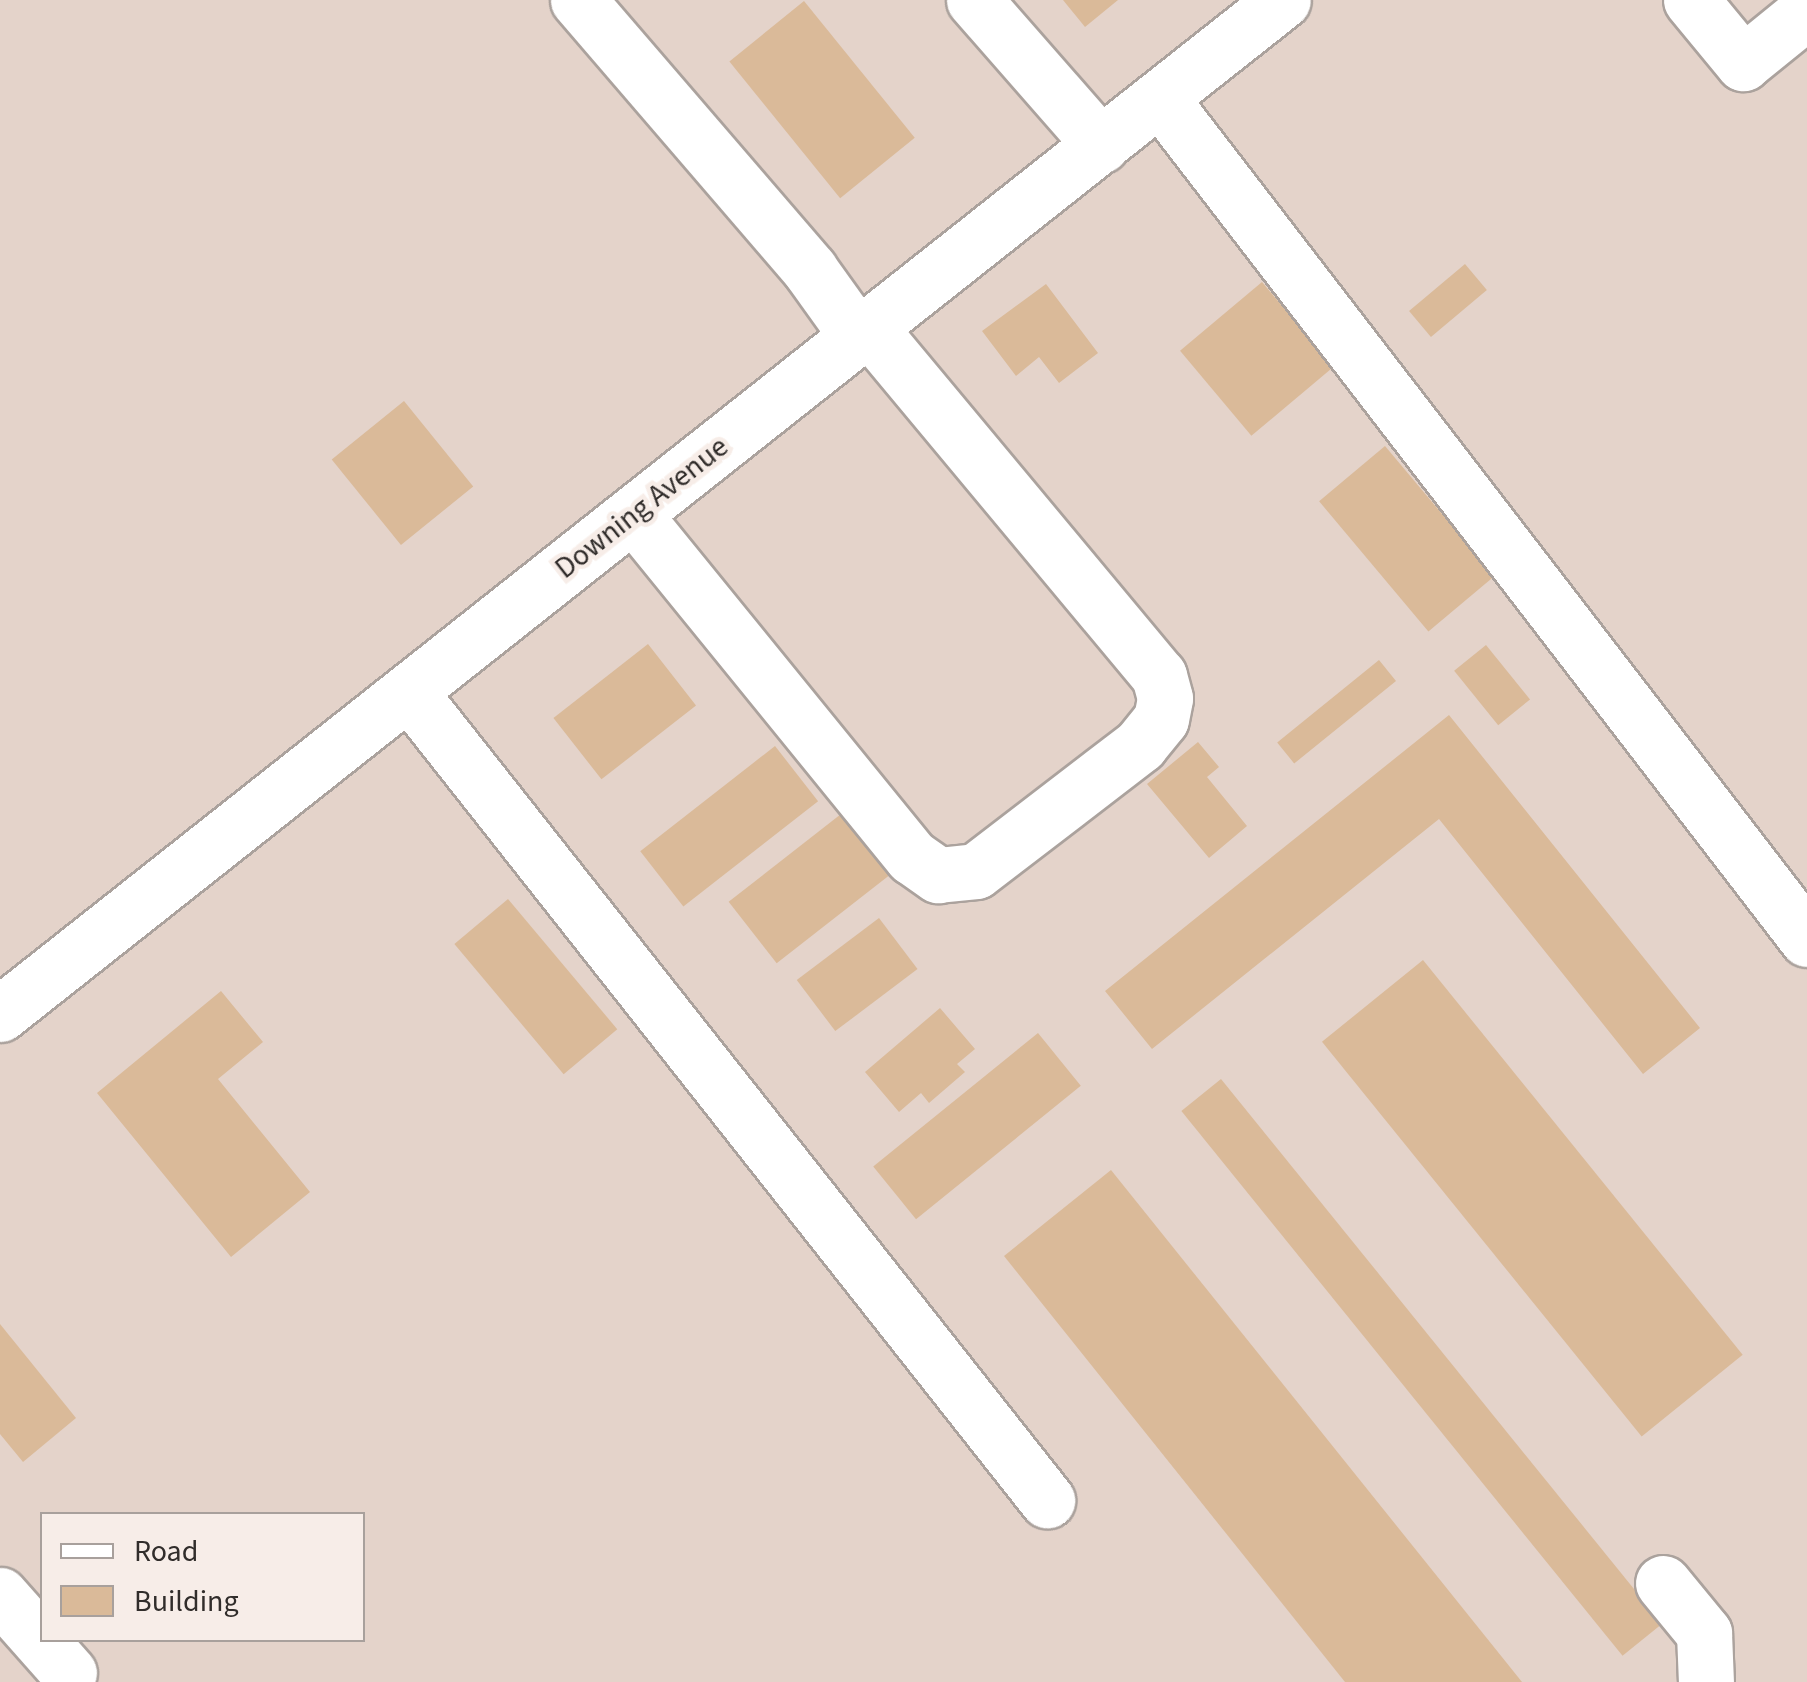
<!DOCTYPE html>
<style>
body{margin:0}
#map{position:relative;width:1807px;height:1682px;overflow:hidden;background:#eae0db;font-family:"Source Sans 3",sans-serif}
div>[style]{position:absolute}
.built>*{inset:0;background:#e4d3ca}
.building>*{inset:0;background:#daba99;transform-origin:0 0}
.roads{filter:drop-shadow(2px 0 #aba29d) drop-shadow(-2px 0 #aba29d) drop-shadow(0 2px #aba29d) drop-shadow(0 -2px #aba29d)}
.minor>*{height:55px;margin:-27.5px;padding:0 27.5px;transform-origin:27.5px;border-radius:27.5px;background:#fff}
span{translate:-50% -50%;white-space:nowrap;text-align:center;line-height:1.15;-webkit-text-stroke:9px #f7ede8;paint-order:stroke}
.street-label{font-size:30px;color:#312d2b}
.legend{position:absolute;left:40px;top:1512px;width:325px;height:130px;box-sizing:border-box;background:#f7ede8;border:2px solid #a8a09c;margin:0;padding:12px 18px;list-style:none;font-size:30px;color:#312d2b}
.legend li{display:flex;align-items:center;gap:20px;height:50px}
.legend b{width:50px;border:2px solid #a8a09c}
</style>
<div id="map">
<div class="built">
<div style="clip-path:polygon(evenodd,0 0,1807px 0,1807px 1682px,0 1682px,0 0,42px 1514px,362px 1514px,362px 1640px,42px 1640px,42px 1514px)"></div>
</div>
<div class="building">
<div style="clip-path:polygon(1063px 0,1118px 0,1085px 27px)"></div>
<div style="left:804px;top:1px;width:176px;height:96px;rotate:51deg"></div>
<div style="left:1465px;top:264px;width:34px;height:73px;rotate:50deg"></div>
<div style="left:1262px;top:282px;width:111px;height:107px;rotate:50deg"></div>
<div style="clip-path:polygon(1046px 284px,1098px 353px,1059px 383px,1039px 357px,1016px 376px,982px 331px)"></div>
<div style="left:404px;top:401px;width:110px;height:93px;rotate:51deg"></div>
<div style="left:1385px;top:446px;width:170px;height:86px;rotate:50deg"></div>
<div style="left:648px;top:644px;width:78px;height:120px;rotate:52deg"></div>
<div style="left:1486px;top:645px;width:70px;height:41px;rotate:51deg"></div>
<div style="left:1379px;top:660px;width:27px;height:131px;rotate:51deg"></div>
<div style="clip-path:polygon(1449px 715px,1700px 1028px,1643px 1074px,1439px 819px,1152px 1049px,1105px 991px)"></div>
<div style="clip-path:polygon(1198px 742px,1219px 767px,1207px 777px,1247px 826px,1209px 858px,1147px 784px)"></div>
<div style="left:775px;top:746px;width:70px;height:171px;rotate:52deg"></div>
<div style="left:850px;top:807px;width:78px;height:154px;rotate:52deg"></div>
<div style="left:508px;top:899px;width:170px;height:70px;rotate:50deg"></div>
<div style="left:879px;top:918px;width:64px;height:103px;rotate:53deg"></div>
<div style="left:1423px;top:960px;width:508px;height:130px;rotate:51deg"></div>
<div style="clip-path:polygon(221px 991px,263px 1042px,218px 1079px,310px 1192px,231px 1257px,97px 1093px)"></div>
<div style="clip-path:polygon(940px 1008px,975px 1049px,957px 1064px,965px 1072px,929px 1103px,921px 1093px,899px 1112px,865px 1072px)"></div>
<div style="left:1038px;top:1033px;width:68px;height:212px;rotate:51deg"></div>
<div style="left:1221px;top:1079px;width:701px;height:51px;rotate:51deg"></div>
<div style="clip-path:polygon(1111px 1170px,1522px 1682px,1345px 1682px,1004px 1256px)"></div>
<div style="clip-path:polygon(0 1324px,76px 1418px,23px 1462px,0 1434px)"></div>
</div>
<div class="roads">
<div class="minor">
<div style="left:578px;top:0;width:356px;rotate:49.3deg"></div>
<div style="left:810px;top:270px;width:82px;rotate:54.4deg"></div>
<div style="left:974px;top:0;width:193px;rotate:48.8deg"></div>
<div style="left:1691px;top:0;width:82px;rotate:50.5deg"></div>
<div style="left:1743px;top:63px;width:82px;rotate:-39.1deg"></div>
<div style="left:1160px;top:98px;width:1061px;rotate:52.43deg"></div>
<div style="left:633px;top:514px;width:442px;rotate:50.9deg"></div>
<div style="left:912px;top:857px;width:32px;rotate:35deg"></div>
<div style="left:938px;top:875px;width:38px;rotate:-6deg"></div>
<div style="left:976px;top:871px;width:207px;rotate:-37.5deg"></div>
<div style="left:1140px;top:745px;width:33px;rotate:-51deg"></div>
<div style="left:1161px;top:719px;width:21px;rotate:-79deg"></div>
<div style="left:1165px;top:698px;width:23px;rotate:-105deg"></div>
<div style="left:1159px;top:676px;width:453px;rotate:-129.8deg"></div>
<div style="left:409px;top:692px;width:1030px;rotate:51.71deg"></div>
<div style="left:0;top:1014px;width:1635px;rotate:-38.32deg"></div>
<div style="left:1663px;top:1583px;width:65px;rotate:50.6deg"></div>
<div style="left:1704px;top:1633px;width:49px;rotate:87.7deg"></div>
<div style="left:0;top:1595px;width:104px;rotate:48.5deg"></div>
</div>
</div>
<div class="street-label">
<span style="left:642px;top:508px;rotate:-38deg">Downing Avenue</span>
</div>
<ul class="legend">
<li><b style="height:12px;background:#fff"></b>Road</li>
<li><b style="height:28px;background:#daba99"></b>Building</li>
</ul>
</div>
